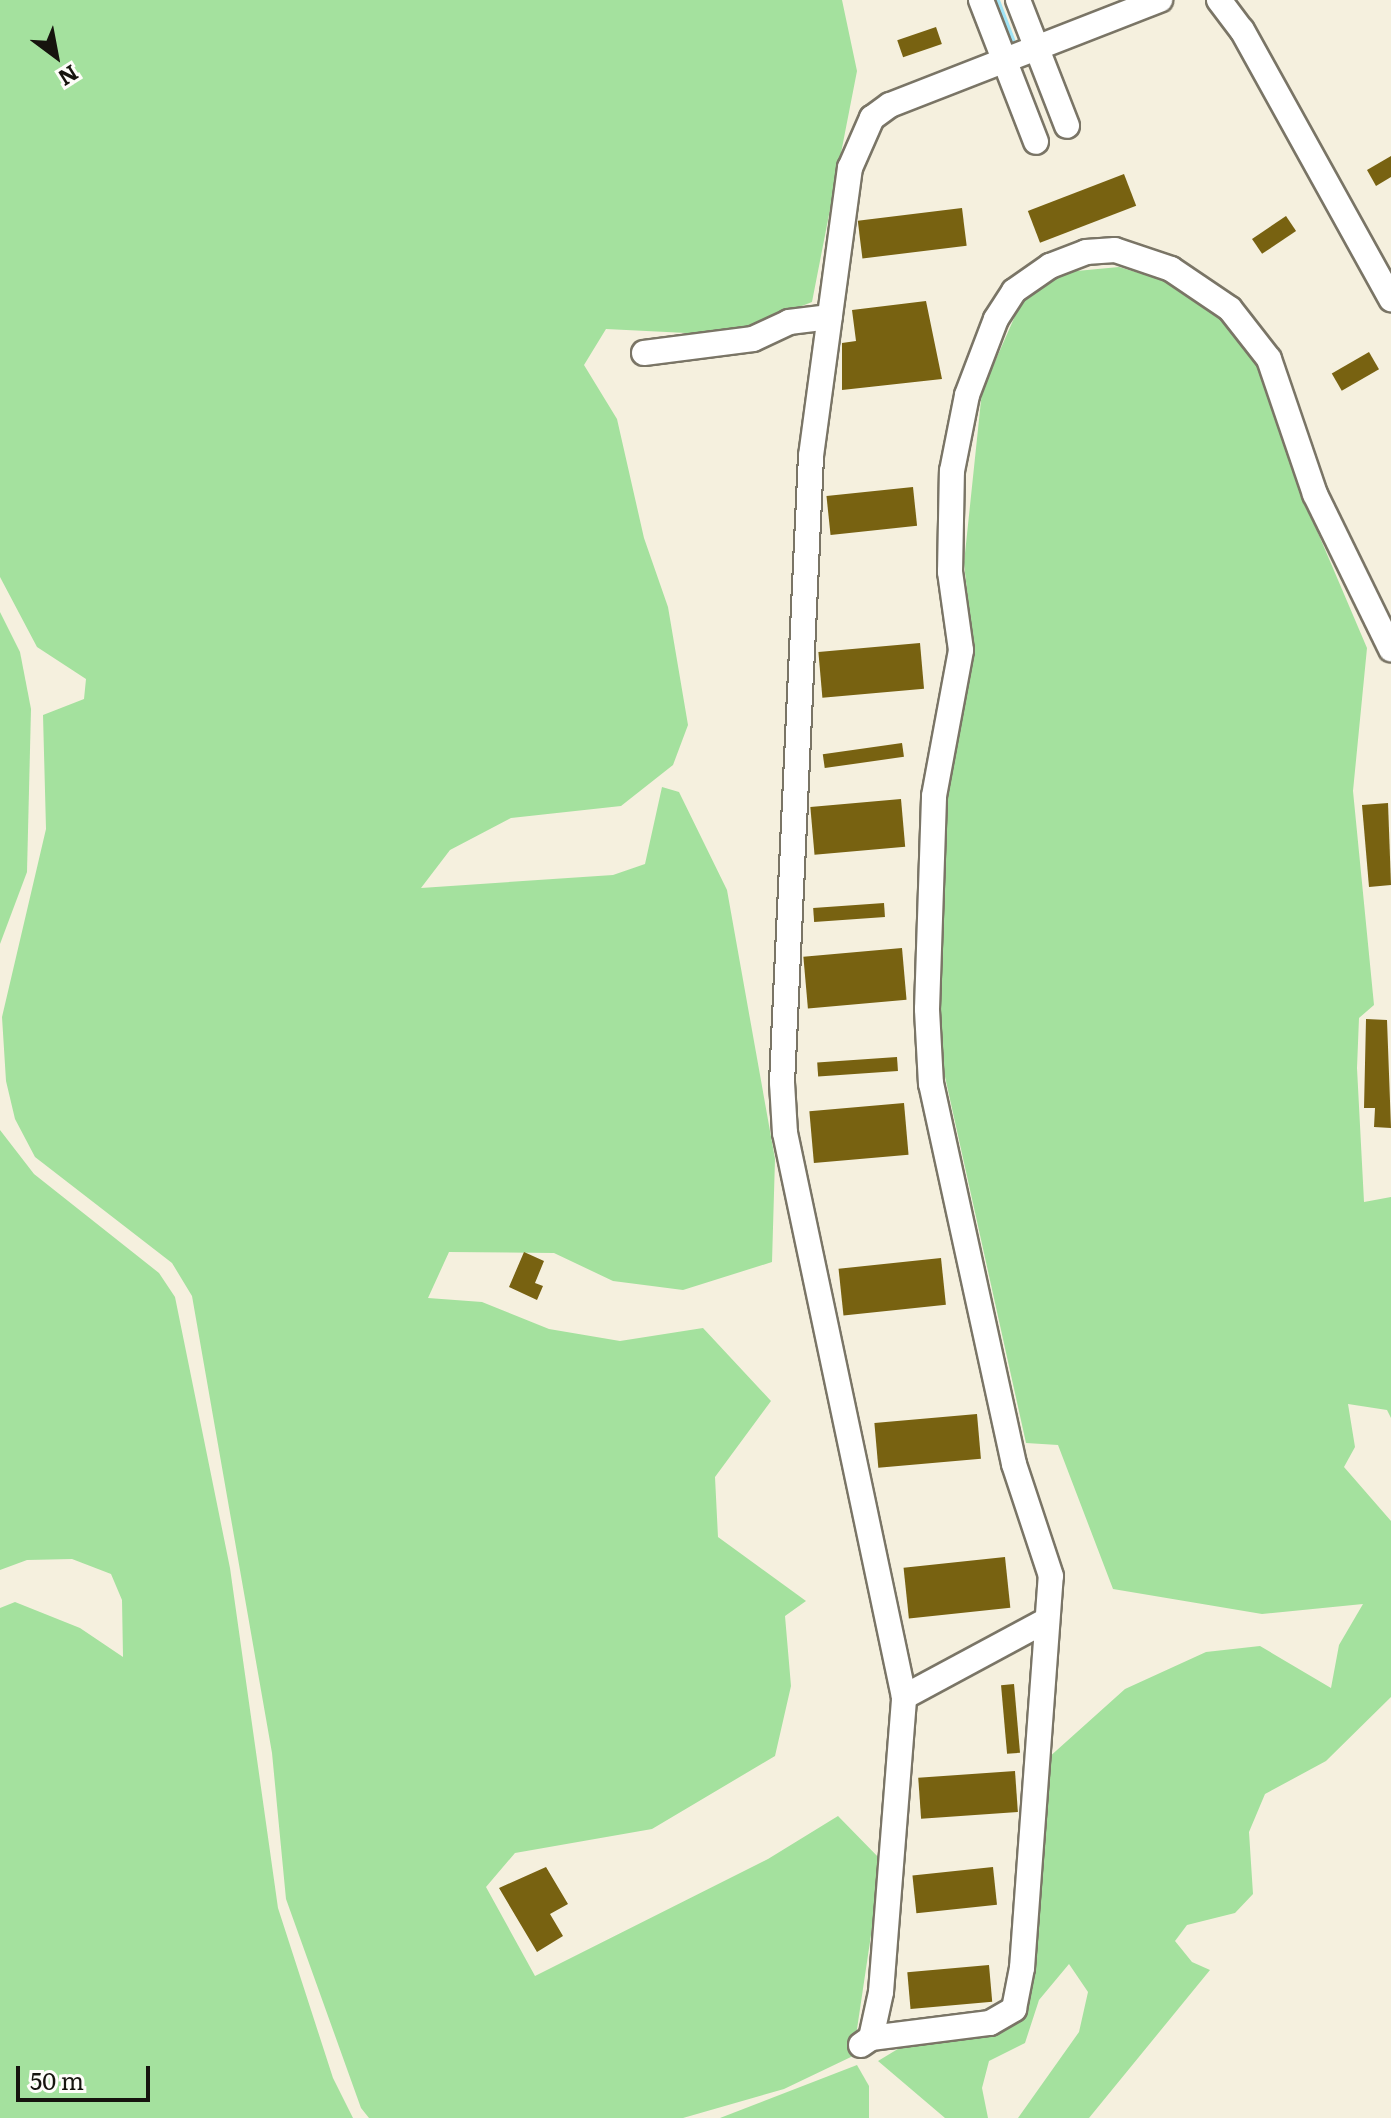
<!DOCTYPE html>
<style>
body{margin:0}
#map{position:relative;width:1391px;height:2118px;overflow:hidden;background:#f5f0de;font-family:Literata,serif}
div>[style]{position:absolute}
.green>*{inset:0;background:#a4e19e}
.stream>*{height:5px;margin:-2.5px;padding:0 2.5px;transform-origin:2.5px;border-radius:2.5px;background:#a0e4f6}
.building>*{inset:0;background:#786211;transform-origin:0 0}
.roads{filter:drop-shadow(2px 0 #7a7566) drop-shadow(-2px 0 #7a7566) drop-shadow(0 2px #7a7566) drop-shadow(0 -2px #7a7566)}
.minor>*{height:24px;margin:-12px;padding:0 12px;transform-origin:12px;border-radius:12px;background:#fff}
span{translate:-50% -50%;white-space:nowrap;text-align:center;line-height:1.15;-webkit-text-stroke:7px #fefdf9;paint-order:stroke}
.north{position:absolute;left:16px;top:16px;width:80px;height:80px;-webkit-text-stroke:6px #fefdf9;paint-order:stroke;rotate:148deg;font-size:22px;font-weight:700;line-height:32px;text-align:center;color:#16140e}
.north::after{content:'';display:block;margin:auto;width:28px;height:36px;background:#16140e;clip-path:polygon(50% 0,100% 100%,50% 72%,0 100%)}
.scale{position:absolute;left:16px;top:2066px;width:134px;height:36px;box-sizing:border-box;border:4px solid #16140e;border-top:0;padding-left:10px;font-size:24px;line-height:28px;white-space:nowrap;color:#16140e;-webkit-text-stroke:6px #fefdf9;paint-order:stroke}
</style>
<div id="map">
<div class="green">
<div style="clip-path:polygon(0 0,842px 0,857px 71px,812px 302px,727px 335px,606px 329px,584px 365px,617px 419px,644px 538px,668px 607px,688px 725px,673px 765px,621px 806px,511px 818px,450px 850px,421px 888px,613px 875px,645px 864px,662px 787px,679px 792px,727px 890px,775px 1159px,772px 1262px,683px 1290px,613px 1281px,554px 1253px,449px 1252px,428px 1298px,482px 1302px,549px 1329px,620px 1341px,703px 1328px,771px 1401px,715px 1477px,718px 1537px,806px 1601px,785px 1616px,791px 1686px,775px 1756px,652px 1829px,515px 1853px,486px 1887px,535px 1976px,768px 1859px,838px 1816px,882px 1861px,853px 2056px,784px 2089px,683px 2118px,369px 2118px,361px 2108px,286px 1899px,272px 1753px,192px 1296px,172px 1263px,35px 1157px,15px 1119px,6px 1081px,2px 1017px,46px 829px,43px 715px,84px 699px,86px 679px,37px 647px,0 577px)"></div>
<div style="clip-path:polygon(1119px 267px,1173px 283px,1210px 307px,1258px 363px,1295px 479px,1367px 648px,1353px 791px,1374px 1005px,1359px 1018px,1357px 1068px,1364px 1202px,1391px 1197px,1391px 1418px,1387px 1410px,1348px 1404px,1355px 1447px,1344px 1467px,1391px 1521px,1391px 1697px,1326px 1761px,1265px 1794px,1249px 1832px,1253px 1894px,1235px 1913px,1187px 1925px,1175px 1941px,1192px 1962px,1210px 1970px,1089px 2118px,1018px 2118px,1079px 2032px,1088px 1992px,1069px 1964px,1039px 2000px,1025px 2043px,989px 2061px,982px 2088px,988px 2118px,945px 2118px,878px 2061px,916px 2038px,1002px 2032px,1022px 2017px,1047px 1759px,1125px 1689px,1206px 1652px,1260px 1646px,1331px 1688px,1339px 1645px,1363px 1604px,1262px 1614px,1113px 1589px,1058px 1445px,1026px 1443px,934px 1027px,945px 772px,974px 655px,964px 563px,982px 391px,1023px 298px,1066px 272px)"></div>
<div style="clip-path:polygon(0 612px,20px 652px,31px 709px,27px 872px,0 944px)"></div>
<div style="clip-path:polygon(0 1130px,34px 1174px,159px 1273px,175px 1297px,230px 1568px,278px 1908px,333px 2078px,353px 2118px,0 2118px,0 1608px,15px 1602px,80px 1628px,123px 1657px,122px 1600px,111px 1574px,72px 1559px,27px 1560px,0 1570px)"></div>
<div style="clip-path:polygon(857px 2065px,869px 2086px,869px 2118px,720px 2118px)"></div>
</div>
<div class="stream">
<div style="left:997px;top:0;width:42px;rotate:69deg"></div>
</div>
<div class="building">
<div style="left:936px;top:27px;width:18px;height:41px;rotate:71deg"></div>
<div style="clip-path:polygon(1391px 156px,1391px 177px,1376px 186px,1367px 170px)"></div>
<div style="left:1124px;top:174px;width:34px;height:103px;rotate:69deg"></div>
<div style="left:962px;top:208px;width:38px;height:105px;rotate:83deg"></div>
<div style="left:1286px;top:216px;width:18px;height:41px;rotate:56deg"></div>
<div style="clip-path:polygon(926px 301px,942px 379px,842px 390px,842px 343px,856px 341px,852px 310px)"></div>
<div style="left:1369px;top:352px;width:20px;height:43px;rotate:60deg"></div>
<div style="left:913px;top:487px;width:39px;height:87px;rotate:84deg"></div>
<div style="left:920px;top:643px;width:46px;height:102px;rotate:85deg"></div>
<div style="left:902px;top:743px;width:14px;height:80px;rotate:82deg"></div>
<div style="left:901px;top:799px;width:48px;height:91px;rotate:85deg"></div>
<div style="clip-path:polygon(1388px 803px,1391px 885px,1369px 887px,1362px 805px)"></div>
<div style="left:884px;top:903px;width:14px;height:71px;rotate:86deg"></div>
<div style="left:902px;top:948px;width:52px;height:99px;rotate:85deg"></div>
<div style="clip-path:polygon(1366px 1019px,1387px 1020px,1391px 1128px,1374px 1127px,1375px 1108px,1364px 1108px)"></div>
<div style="left:897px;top:1057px;width:14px;height:80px;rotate:86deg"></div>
<div style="left:904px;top:1103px;width:52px;height:95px;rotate:85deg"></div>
<div style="clip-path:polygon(524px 1252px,544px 1261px,535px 1283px,543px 1286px,537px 1300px,509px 1287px)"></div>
<div style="left:941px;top:1258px;width:47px;height:103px;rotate:84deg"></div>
<div style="left:977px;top:1414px;width:45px;height:103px;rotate:85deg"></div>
<div style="left:1005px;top:1557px;width:51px;height:102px;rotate:84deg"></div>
<div style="left:1014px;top:1684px;width:69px;height:13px;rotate:85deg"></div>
<div style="left:1015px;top:1771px;width:41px;height:97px;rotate:86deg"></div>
<div style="clip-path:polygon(546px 1867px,568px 1904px,550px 1914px,563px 1936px,537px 1952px,499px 1888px)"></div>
<div style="left:993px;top:1867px;width:38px;height:81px;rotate:84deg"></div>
<div style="left:989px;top:1965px;width:37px;height:82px;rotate:85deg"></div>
</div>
<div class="roads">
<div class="minor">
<div style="left:981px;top:0;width:152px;rotate:68.8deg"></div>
<div style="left:1018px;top:0;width:135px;rotate:68.7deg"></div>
<div style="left:1219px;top:0;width:38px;rotate:53deg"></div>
<div style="left:1242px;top:30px;width:308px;rotate:61deg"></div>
<div style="left:644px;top:353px;width:110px;rotate:-7.3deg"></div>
<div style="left:753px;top:339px;width:40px;rotate:-25deg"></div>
<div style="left:789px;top:322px;width:41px;rotate:-7deg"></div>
<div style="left:904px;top:1697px;width:162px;rotate:-28.3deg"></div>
<div style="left:871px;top:2038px;width:47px;rotate:-77.7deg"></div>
<div style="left:881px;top:1992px;width:296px;rotate:-85.5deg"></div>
<div style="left:904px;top:1697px;width:576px;rotate:-101.91deg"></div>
<div style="left:785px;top:1133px;width:50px;rotate:-93.4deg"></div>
<div style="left:782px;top:1083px;width:628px;rotate:-87.35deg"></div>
<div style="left:811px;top:456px;width:291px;rotate:-82.3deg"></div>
<div style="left:850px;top:168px;width:55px;rotate:-66.3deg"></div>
<div style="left:872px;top:118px;width:22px;rotate:-36deg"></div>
<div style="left:890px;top:105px;width:290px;rotate:-21.3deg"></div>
<div style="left:861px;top:2045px;width:12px;rotate:-35deg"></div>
<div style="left:871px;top:2038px;width:120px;rotate:-7.2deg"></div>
<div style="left:990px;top:2023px;width:28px;rotate:-30deg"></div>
<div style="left:1014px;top:2009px;width:42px;rotate:-79deg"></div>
<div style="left:1022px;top:1968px;width:393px;rotate:-85.8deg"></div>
<div style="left:1051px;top:1576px;width:118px;rotate:-108.3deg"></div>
<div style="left:1014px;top:1464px;width:389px;rotate:-102.3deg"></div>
<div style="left:931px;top:1084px;width:75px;rotate:-93.1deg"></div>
<div style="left:927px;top:1009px;width:213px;rotate:-88.1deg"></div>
<div style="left:934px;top:796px;width:148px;rotate:-79.5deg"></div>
<div style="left:961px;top:650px;width:79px;rotate:-98deg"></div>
<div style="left:950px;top:572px;width:101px;rotate:-88.9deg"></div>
<div style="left:952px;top:471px;width:77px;rotate:-78.8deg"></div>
<div style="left:967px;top:395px;width:81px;rotate:-69.1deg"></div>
<div style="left:996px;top:319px;width:33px;rotate:-57deg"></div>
<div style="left:1014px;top:291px;width:44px;rotate:-34.8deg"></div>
<div style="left:1050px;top:266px;width:39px;rotate:-21deg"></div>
<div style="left:1086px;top:252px;width:29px;rotate:-4deg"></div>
<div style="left:1115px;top:250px;width:59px;rotate:18.7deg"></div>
<div style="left:1171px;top:269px;width:71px;rotate:34.1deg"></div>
<div style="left:1230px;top:309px;width:63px;rotate:52deg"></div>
<div style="left:1269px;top:359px;width:143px;rotate:71.2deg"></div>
<div style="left:1315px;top:494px;width:173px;rotate:63.9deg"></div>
</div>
</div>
<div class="north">N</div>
<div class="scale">50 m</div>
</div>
